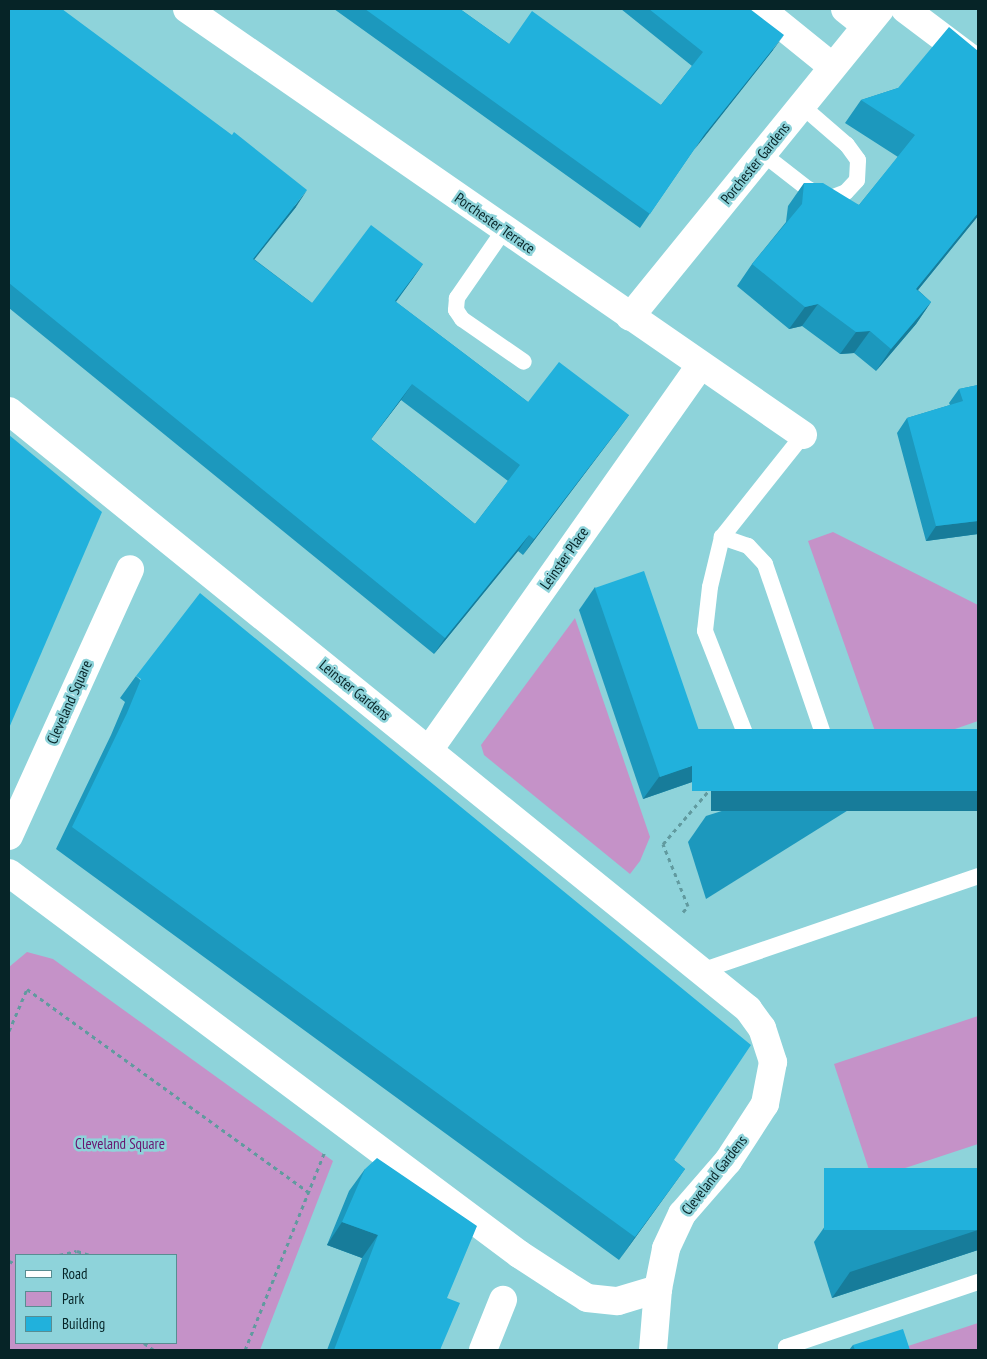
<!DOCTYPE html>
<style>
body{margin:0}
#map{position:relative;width:987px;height:1359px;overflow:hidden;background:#8ed3da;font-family:"PT Sans Narrow",sans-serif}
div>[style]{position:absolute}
.green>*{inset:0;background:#c592c8}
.path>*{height:3px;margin-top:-1.5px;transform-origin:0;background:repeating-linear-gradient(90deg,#619a9f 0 4px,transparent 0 8px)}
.lane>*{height:16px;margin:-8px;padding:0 8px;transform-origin:8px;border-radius:8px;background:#fff}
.street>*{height:28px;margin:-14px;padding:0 14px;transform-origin:14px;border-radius:14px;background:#fff}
.wall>*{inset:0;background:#1c98bd}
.shaded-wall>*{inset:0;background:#177c9a;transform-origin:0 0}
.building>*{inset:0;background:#21b1dc;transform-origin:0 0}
span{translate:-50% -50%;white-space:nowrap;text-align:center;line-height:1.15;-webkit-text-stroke:5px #8ed3da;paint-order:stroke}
.street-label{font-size:15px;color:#062427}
.park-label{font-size:15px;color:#691670}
.frame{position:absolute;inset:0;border:10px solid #062427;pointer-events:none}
.legend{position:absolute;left:15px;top:1254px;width:162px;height:90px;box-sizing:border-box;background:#8ed3da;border:1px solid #588d92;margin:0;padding:6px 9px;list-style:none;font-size:15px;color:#062427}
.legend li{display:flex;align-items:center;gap:10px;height:25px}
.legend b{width:25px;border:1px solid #588d92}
</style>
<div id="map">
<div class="green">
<div style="clip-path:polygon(833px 532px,978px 605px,978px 721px,883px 754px,808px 541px)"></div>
<div style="clip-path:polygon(575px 618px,650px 837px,640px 861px,630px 874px,484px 755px,481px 745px)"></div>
<div style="clip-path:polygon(evenodd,27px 952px,53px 959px,333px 1161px,260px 1350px,9px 1350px,9px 967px,27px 952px,16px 1255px,176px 1255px,176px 1343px,16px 1343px,16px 1255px)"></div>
<div style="clip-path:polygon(978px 1016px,978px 1144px,872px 1179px,834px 1064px)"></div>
<div style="clip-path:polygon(978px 1323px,978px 1350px,896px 1350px)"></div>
</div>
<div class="path">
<div style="left:683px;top:912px;width:8px;rotate:-50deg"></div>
<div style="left:688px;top:906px;width:67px;rotate:-112deg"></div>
<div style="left:663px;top:844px;width:83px;rotate:-49.4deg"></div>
<div style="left:717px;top:781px;width:35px;rotate:-106deg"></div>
<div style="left:707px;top:747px;width:12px;rotate:-20deg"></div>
<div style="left:9px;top:1031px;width:46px;rotate:-66.8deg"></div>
<div style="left:27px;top:989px;width:347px;rotate:35.8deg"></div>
<div style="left:59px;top:1255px;width:18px;rotate:-13deg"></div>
<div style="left:77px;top:1251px;width:14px;rotate:17deg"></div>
<div style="left:9px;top:1261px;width:8px;rotate:23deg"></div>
<div style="left:144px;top:1343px;width:12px;rotate:35deg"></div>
<div style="left:245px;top:1350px;width:214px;rotate:-68.1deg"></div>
</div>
<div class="lane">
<div style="left:763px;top:154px;width:57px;rotate:37.9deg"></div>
<div style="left:808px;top:189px;width:22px;rotate:27deg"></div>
<div style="left:828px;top:199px;width:19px;rotate:-21deg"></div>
<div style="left:846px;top:192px;width:16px;rotate:-47deg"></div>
<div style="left:857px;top:180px;width:20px;rotate:-87deg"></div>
<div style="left:858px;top:160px;width:19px;rotate:-126deg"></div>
<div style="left:847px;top:145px;width:60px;rotate:-139.1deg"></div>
<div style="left:504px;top:230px;width:83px;rotate:124.7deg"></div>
<div style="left:457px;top:298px;width:12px;rotate:95deg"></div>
<div style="left:456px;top:310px;width:11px;rotate:56deg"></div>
<div style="left:462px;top:319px;width:75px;rotate:34.7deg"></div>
<div style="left:722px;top:537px;width:51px;rotate:103.5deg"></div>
<div style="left:710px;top:587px;width:44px;rotate:96.5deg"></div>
<div style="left:705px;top:631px;width:159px;rotate:68.6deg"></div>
<div style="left:763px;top:779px;width:72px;rotate:-20.5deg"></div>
<div style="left:830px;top:754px;width:201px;rotate:-108.9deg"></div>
<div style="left:765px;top:564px;width:25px;rotate:-133deg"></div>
<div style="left:748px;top:546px;width:28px;rotate:-161deg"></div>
<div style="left:722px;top:537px;width:130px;rotate:-51.5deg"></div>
<div style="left:701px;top:971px;width:293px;rotate:-18.9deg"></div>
<div style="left:787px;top:1350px;width:3px;rotate:-108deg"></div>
<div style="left:786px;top:1347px;width:203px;rotate:-18.7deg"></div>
</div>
<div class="street">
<div style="left:187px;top:9px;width:749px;rotate:34.67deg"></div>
<div style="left:761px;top:9px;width:92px;rotate:38.9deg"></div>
<div style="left:845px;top:9px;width:27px;rotate:39deg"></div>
<div style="left:905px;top:9px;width:91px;rotate:37deg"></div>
<div style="left:630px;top:317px;width:397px;rotate:-50.9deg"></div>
<div style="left:9px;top:411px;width:951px;rotate:38.98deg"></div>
<div style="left:748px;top:1009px;width:24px;rotate:54deg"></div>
<div style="left:762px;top:1028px;width:36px;rotate:72deg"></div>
<div style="left:773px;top:1062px;width:43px;rotate:100.8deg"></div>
<div style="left:765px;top:1104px;width:68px;rotate:123deg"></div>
<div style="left:728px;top:1161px;width:70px;rotate:131deg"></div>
<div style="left:682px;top:1214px;width:38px;rotate:115deg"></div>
<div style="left:666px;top:1249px;width:41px;rotate:101.3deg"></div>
<div style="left:658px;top:1289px;width:61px;rotate:94.7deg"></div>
<div style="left:429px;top:750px;width:470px;rotate:-54.8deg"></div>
<div style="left:9px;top:836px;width:293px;rotate:-65.6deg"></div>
<div style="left:9px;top:873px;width:637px;rotate:36.76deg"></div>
<div style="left:519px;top:1254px;width:55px;rotate:33.1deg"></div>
<div style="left:565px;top:1284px;width:26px;rotate:32deg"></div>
<div style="left:587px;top:1298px;width:31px;rotate:6deg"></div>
<div style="left:618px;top:1301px;width:42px;rotate:-16.7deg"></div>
<div style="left:483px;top:1350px;width:54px;rotate:-68.2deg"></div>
</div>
<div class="wall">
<div style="clip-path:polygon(evenodd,9px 9px,296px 207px,254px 259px,312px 303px,423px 264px,396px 302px,528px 402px,629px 415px,617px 431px,523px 555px,518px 551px,434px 654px,9px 308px,9px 9px,401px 400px,508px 481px,475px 524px,371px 439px,401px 400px)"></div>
<div style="clip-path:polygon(334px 9px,460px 9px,509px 44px,661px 105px,692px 66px,621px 9px,750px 9px,773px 50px,695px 148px,640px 228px)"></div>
<div style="clip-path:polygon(898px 88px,978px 216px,918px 290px,931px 302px,916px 324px,876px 371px,854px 353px,840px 354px,802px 326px,789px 329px,737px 286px,752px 264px,786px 222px,788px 206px,804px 183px,859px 205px,898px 157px,845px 123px,861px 100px)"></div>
<div style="clip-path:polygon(978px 385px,978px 534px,926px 541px,897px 433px,907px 418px,950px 405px,949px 403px,959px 389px)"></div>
<div style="clip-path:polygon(595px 587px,692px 782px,643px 799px,579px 610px)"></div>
<div style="clip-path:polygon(136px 676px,674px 1160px,685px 1169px,619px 1260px,56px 849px,111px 735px,125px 702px,120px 698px)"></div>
<div style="clip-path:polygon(978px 729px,706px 899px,688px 842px,706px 816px)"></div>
<div style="clip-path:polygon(978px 1168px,978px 1250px,832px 1298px,814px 1242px,832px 1216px)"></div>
<div style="clip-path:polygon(365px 1169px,447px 1298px,440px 1350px,327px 1350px,362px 1258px,327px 1245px,349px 1191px)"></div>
<div style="clip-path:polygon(853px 1345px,910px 1350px,849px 1350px)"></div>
</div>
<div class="shaded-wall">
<div style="clip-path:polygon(784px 35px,773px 50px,694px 150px,704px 135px)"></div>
<div style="clip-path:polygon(307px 190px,296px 207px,242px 275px,253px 259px)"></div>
<div style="clip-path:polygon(978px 213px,978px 216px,900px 312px,916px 289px)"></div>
<div style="clip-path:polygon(423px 264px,411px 281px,384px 317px,395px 301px)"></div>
<div style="clip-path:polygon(931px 302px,916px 324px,876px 371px,891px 349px)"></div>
<div style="clip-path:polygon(818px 304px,802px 326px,789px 329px,805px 307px)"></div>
<div style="clip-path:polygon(870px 331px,854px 353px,840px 354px,856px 332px)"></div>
<div style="clip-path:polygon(412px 384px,401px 400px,359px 455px,371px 439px)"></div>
<div style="clip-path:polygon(629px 415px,617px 431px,523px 555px,534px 539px)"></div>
<div style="clip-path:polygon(978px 521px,978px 534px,926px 541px,936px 526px)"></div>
<div style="clip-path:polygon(529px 535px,518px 551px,434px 654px,445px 638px)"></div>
<div style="clip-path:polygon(708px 760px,692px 782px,643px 799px,659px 777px)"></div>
<div style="left:978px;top:791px;width:20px;height:267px;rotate:90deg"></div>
<div style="clip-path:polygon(685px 1169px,669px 1191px,619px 1260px,635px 1237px)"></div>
<div style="clip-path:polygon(342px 1222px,378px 1235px,362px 1258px,327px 1245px)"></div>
<div style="clip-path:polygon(978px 1230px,978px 1250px,832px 1298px,850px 1272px)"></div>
</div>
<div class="building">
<div style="clip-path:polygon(evenodd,9px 9px,62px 9px,232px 135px,234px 132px,307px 190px,253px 259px,312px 303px,371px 225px,423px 264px,395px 301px,528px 402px,559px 362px,629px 415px,534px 539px,529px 535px,445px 638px,9px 283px,9px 9px,412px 384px,520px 465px,475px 524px,371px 439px,412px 384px)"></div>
<div style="clip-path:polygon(365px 9px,460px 9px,509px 44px,532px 11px,661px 105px,703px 52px,649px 9px,750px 9px,784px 35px,704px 135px,650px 214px)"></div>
<div style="clip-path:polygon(949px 27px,978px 51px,978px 213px,916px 289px,931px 302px,891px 349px,870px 331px,856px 332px,818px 304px,805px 307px,752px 264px,802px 204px,804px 183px,823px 183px,859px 205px,915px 135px,861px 100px,898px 88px)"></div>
<div style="clip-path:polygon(978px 385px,978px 521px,936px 526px,907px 418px,963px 401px,959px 389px)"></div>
<div style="clip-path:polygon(9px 435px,102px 512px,9px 728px)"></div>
<div style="left:644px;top:571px;width:200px;height:52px;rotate:71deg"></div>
<div style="clip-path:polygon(200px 593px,751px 1045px,674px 1160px,685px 1169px,635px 1237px,72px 827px,127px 713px,141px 679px,136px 676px)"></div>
<div style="left:978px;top:729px;width:62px;height:286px;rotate:90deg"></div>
<div style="clip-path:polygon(377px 1158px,477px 1226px,447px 1298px,460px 1303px,440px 1350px,334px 1350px,378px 1235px,342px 1222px,365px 1169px)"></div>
<div style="left:978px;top:1168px;width:62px;height:154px;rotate:90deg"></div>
<div style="clip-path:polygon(903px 1329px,910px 1350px,855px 1350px,853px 1345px)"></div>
</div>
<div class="street-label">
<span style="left:755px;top:163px;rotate:-51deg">Porchester Gardens</span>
<span style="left:495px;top:223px;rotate:35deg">Porchester Terrace</span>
<span style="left:564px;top:558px;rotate:-55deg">Leinster Place</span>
<span style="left:355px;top:690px;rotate:39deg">Leinster Gardens</span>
<span style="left:69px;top:702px;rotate:-66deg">Cleveland Square</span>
<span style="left:714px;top:1175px;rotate:-52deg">Cleveland Gardens</span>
</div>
<div class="park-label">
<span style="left:120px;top:1144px">Cleveland Square</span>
</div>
<div class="frame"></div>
<ul class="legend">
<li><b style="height:6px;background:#fff"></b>Road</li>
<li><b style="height:14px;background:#c592c8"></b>Park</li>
<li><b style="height:14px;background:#21b1dc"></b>Building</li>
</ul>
</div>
